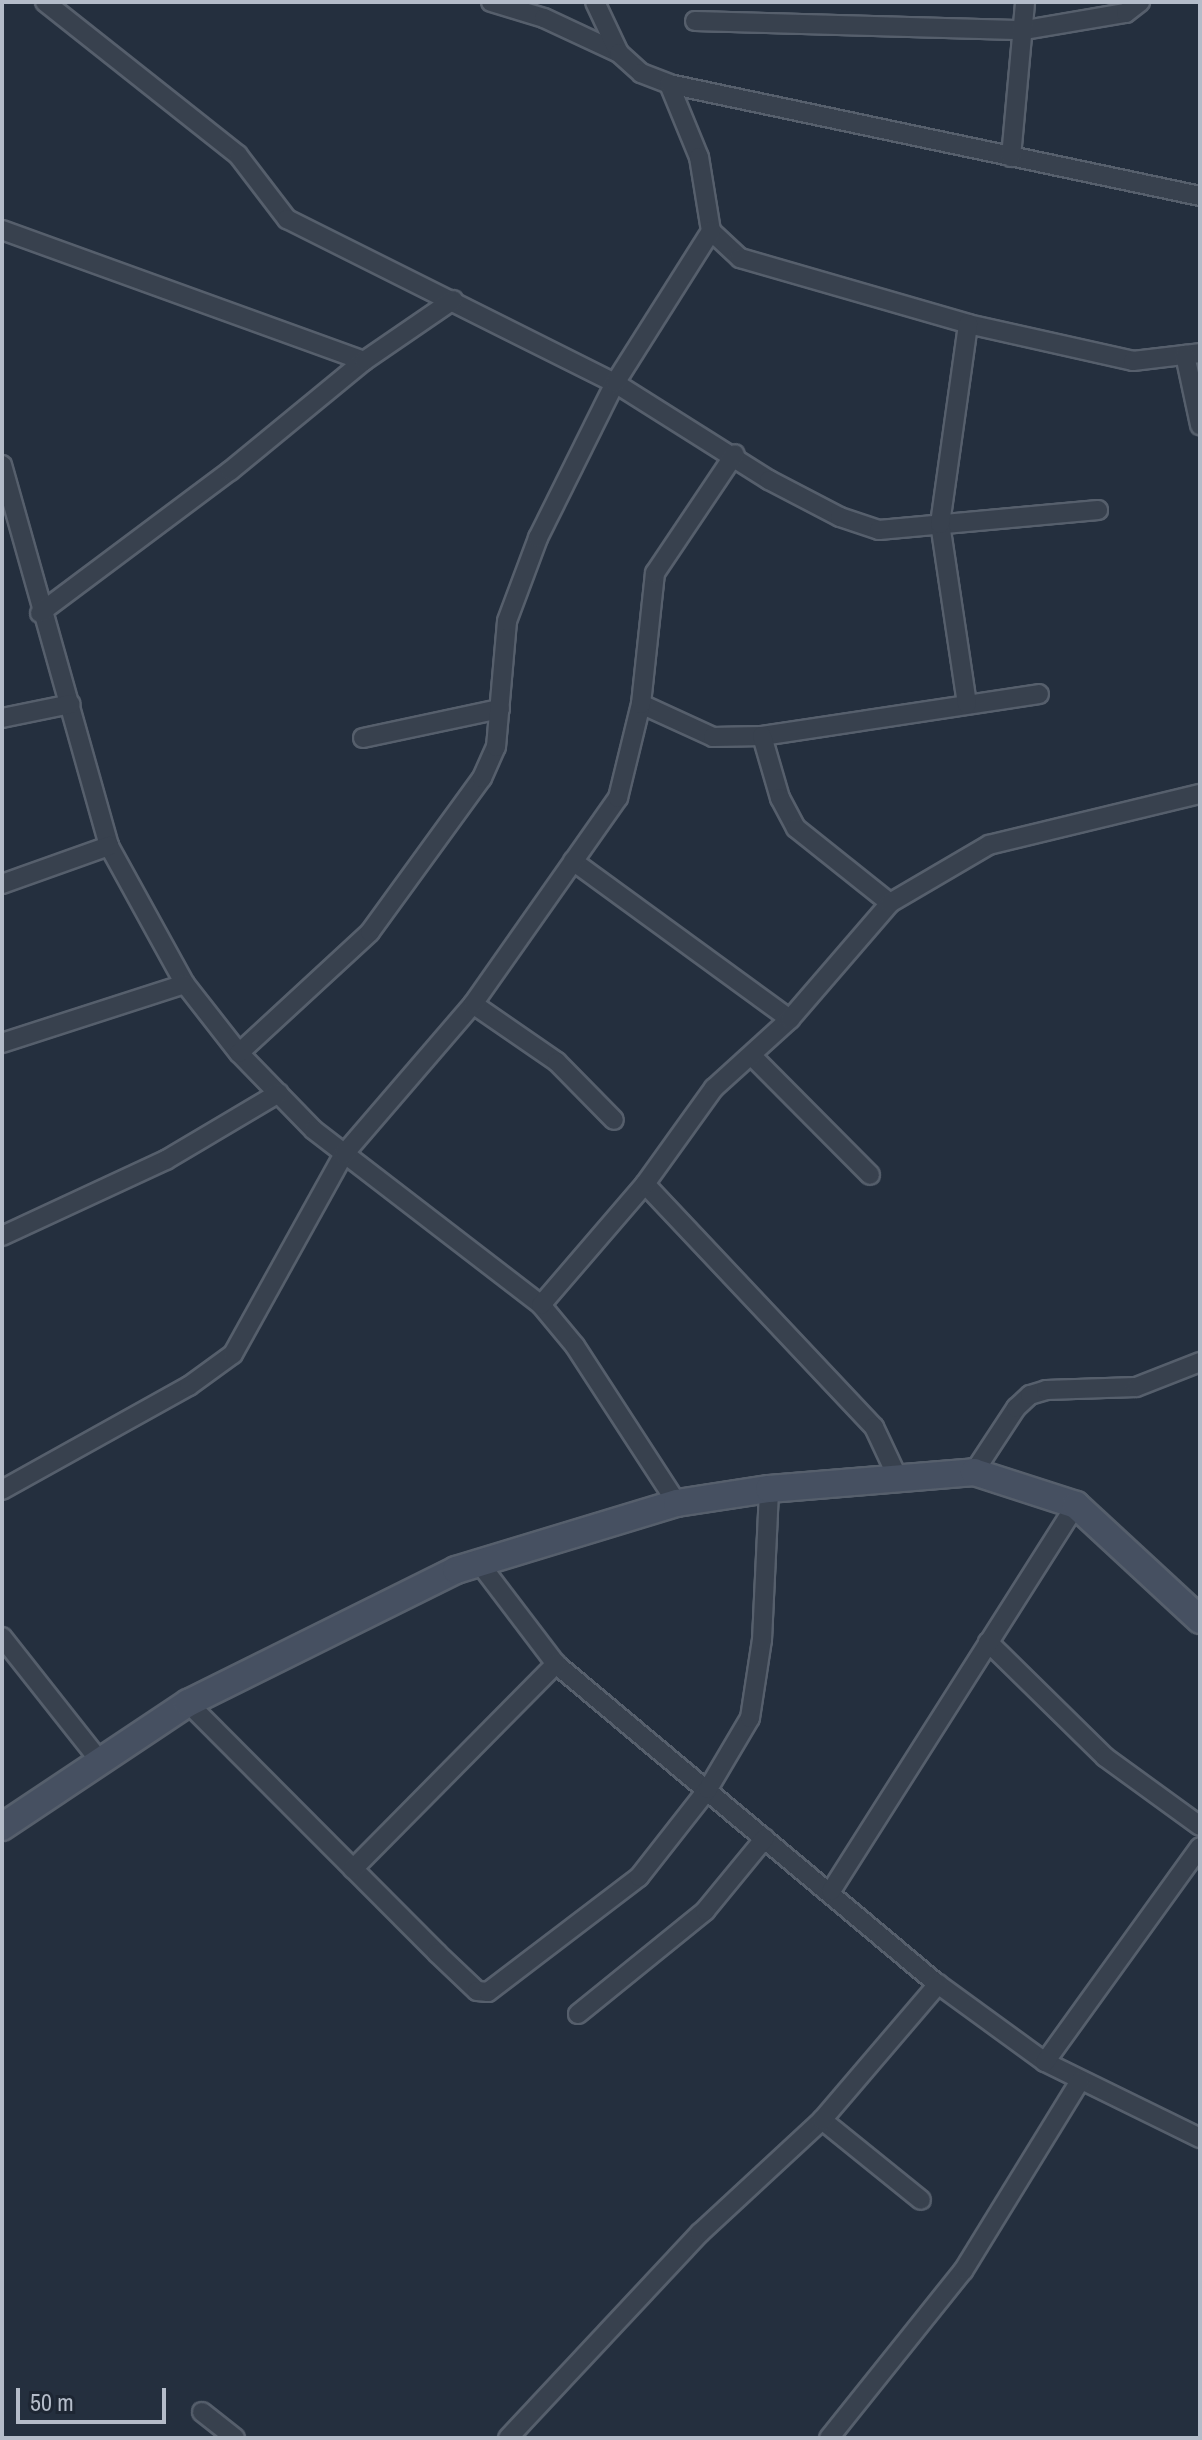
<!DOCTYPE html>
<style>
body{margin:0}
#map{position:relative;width:1202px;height:2440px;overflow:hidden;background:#242f3e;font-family:"Archivo Narrow",sans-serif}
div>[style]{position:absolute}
.roads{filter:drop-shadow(2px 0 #565f6c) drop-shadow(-2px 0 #565f6c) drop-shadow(0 2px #565f6c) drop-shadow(0 -2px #565f6c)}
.street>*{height:18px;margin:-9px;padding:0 9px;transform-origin:9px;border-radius:9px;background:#38414e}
.secondary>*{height:26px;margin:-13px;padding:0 13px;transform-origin:13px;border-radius:13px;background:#465061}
span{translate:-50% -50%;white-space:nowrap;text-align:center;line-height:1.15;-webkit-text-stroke:7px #1d2633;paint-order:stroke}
.frame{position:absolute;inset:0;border:4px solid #b4bcc9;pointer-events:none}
.scale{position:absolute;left:16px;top:2388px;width:150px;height:36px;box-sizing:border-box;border:4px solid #b4bcc9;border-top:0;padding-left:10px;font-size:24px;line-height:28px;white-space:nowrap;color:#b4bcc9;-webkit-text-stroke:6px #1d2633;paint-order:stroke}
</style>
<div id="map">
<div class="roads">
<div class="street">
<div style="left:45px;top:2px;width:246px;rotate:38.4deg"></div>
<div style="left:238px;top:155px;width:81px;rotate:52.6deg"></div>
<div style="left:287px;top:219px;width:367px;rotate:26.6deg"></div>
<div style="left:615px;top:383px;width:182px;rotate:32.2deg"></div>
<div style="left:769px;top:480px;width:80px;rotate:27.5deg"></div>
<div style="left:840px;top:517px;width:41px;rotate:18.4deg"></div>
<div style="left:879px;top:530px;width:220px;rotate:-5.2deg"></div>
<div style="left:491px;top:2px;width:55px;rotate:16.8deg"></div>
<div style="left:544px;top:18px;width:83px;rotate:25deg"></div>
<div style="left:595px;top:2px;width:56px;rotate:64.8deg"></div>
<div style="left:619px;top:53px;width:30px;rotate:42deg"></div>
<div style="left:641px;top:73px;width:30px;rotate:21deg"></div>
<div style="left:669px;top:84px;width:79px;rotate:67.7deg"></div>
<div style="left:699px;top:157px;width:75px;rotate:80.8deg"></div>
<div style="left:711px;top:231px;width:40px;rotate:43deg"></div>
<div style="left:740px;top:258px;width:237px;rotate:16.1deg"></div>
<div style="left:968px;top:324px;width:169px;rotate:12.6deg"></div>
<div style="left:1133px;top:361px;width:67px;rotate:-6.8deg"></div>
<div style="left:695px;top:21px;width:330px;rotate:1.6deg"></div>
<div style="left:1025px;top:30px;width:102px;rotate:-9.6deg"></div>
<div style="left:1126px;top:13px;width:18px;rotate:-38deg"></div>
<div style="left:669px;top:84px;width:543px;rotate:11.91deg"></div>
<div style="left:1011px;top:157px;width:156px;rotate:-84.8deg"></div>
<div style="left:2px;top:230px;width:385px;rotate:19.9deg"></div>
<div style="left:1185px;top:355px;width:72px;rotate:77.9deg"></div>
<div style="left:2px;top:465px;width:396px;rotate:74.3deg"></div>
<div style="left:109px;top:846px;width:158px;rotate:61.2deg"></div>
<div style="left:185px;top:984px;width:88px;rotate:52deg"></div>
<div style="left:239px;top:1053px;width:107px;rotate:45.8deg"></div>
<div style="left:314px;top:1130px;width:287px;rotate:37.6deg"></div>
<div style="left:541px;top:1305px;width:53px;rotate:50.3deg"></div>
<div style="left:575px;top:1346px;width:187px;rotate:57deg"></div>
<div style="left:40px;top:613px;width:237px;rotate:-36.8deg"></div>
<div style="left:230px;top:471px;width:173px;rotate:-39.4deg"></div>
<div style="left:364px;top:361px;width:108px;rotate:-34.4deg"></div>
<div style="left:641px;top:704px;width:79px;rotate:24.6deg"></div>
<div style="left:713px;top:737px;width:49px;rotate:-1.2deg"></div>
<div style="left:762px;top:736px;width:280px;rotate:-8.6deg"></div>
<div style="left:967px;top:704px;width:182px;rotate:-98.5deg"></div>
<div style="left:940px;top:524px;width:202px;rotate:-82deg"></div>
<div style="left:2px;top:718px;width:70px;rotate:-11.5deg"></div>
<div style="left:762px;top:736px;width:65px;rotate:73.8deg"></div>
<div style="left:780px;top:798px;width:34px;rotate:62deg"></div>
<div style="left:796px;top:828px;width:120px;rotate:38.6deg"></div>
<div style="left:363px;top:738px;width:140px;rotate:-12deg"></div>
<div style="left:573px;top:861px;width:268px;rotate:36.1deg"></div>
<div style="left:2px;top:884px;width:114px;rotate:-19.6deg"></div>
<div style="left:473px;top:1004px;width:102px;rotate:34.6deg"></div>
<div style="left:557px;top:1062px;width:81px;rotate:45.5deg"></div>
<div style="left:2px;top:1043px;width:192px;rotate:-17.9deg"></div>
<div style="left:239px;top:1053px;width:178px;rotate:-42.7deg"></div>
<div style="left:370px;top:932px;width:190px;rotate:-54deg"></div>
<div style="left:482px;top:778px;width:34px;rotate:-66deg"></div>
<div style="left:496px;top:747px;width:126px;rotate:-85deg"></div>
<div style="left:507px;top:621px;width:89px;rotate:-69.5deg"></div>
<div style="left:538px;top:538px;width:173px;rotate:-63.6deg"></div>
<div style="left:615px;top:383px;width:180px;rotate:-57.7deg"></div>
<div style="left:753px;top:1057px;width:166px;rotate:45.2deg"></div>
<div style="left:645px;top:1184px;width:334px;rotate:46.7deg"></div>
<div style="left:874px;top:1427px;width:54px;rotate:64.9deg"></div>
<div style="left:2px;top:1236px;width:181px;rotate:-24.9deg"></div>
<div style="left:166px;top:1160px;width:131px;rotate:-30.7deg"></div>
<div style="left:541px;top:1305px;width:160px;rotate:-49.3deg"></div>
<div style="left:645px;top:1184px;width:118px;rotate:-54.3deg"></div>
<div style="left:714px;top:1088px;width:103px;rotate:-42.2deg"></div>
<div style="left:790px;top:1019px;width:153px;rotate:-49.2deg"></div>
<div style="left:890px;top:903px;width:115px;rotate:-30.4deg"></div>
<div style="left:989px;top:845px;width:217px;rotate:-13.6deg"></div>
<div style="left:974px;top:1472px;width:77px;rotate:-56.7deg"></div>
<div style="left:1016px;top:1408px;width:19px;rotate:-43deg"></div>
<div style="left:1030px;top:1395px;width:17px;rotate:-17deg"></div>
<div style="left:1046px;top:1390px;width:90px;rotate:-1.9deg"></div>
<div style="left:1136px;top:1387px;width:69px;rotate:-21.3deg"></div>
<div style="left:2px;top:1490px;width:214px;rotate:-29.1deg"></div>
<div style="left:189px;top:1386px;width:54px;rotate:-36deg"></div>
<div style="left:233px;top:1354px;width:229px;rotate:-61deg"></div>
<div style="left:344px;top:1154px;width:198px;rotate:-49.3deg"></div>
<div style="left:473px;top:1004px;width:252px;rotate:-54.9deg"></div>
<div style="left:618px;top:798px;width:97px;rotate:-76.3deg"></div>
<div style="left:641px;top:704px;width:132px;rotate:-83.9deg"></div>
<div style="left:655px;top:573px;width:143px;rotate:-56.1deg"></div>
<div style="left:477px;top:1560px;width:131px;rotate:52.8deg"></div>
<div style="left:556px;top:1664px;width:498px;rotate:40deg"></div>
<div style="left:938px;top:1984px;width:132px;rotate:36.1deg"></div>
<div style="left:1045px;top:2062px;width:173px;rotate:26.1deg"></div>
<div style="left:2px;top:1637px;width:157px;rotate:51.7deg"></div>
<div style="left:988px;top:1642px;width:164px;rotate:44.5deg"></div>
<div style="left:1105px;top:1757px;width:117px;rotate:36deg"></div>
<div style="left:188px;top:1703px;width:353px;rotate:45.1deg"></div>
<div style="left:437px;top:1953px;width:55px;rotate:43.5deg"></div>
<div style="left:477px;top:1991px;width:11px;rotate:5deg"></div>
<div style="left:488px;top:1992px;width:190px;rotate:-37.3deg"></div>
<div style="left:639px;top:1877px;width:112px;rotate:-51.9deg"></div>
<div style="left:708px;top:1789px;width:82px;rotate:-59.4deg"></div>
<div style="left:750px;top:1718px;width:79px;rotate:-81.3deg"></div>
<div style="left:762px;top:1640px;width:151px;rotate:-87.3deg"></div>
<div style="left:353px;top:1869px;width:289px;rotate:-45.3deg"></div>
<div style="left:831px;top:1891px;width:457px;rotate:-57.6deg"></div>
<div style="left:578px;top:2014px;width:164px;rotate:-39deg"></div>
<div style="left:705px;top:1911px;width:94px;rotate:-50.6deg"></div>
<div style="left:1045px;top:2062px;width:265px;rotate:-54.2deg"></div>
<div style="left:822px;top:2120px;width:127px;rotate:38.9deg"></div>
<div style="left:202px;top:2412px;width:42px;rotate:38.2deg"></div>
<div style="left:508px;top:2438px;width:281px;rotate:-46.9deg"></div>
<div style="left:700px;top:2233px;width:166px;rotate:-42.8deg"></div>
<div style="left:822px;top:2120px;width:179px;rotate:-49.5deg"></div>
<div style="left:829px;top:2438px;width:214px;rotate:-51.3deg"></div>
<div style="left:963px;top:2271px;width:223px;rotate:-58.4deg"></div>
</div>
<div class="secondary">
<div style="left:2px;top:1827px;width:224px;rotate:-33.7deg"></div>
<div style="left:188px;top:1703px;width:299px;rotate:-26.4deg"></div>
<div style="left:456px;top:1570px;width:231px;rotate:-16.9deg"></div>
<div style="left:677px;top:1503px;width:93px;rotate:-8.7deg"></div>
<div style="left:769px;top:1489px;width:206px;rotate:-4.7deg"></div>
<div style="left:974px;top:1472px;width:107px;rotate:17.9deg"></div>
<div style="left:1076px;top:1505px;width:169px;rotate:42.8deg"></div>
</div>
</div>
<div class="frame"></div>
<div class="scale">50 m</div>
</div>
